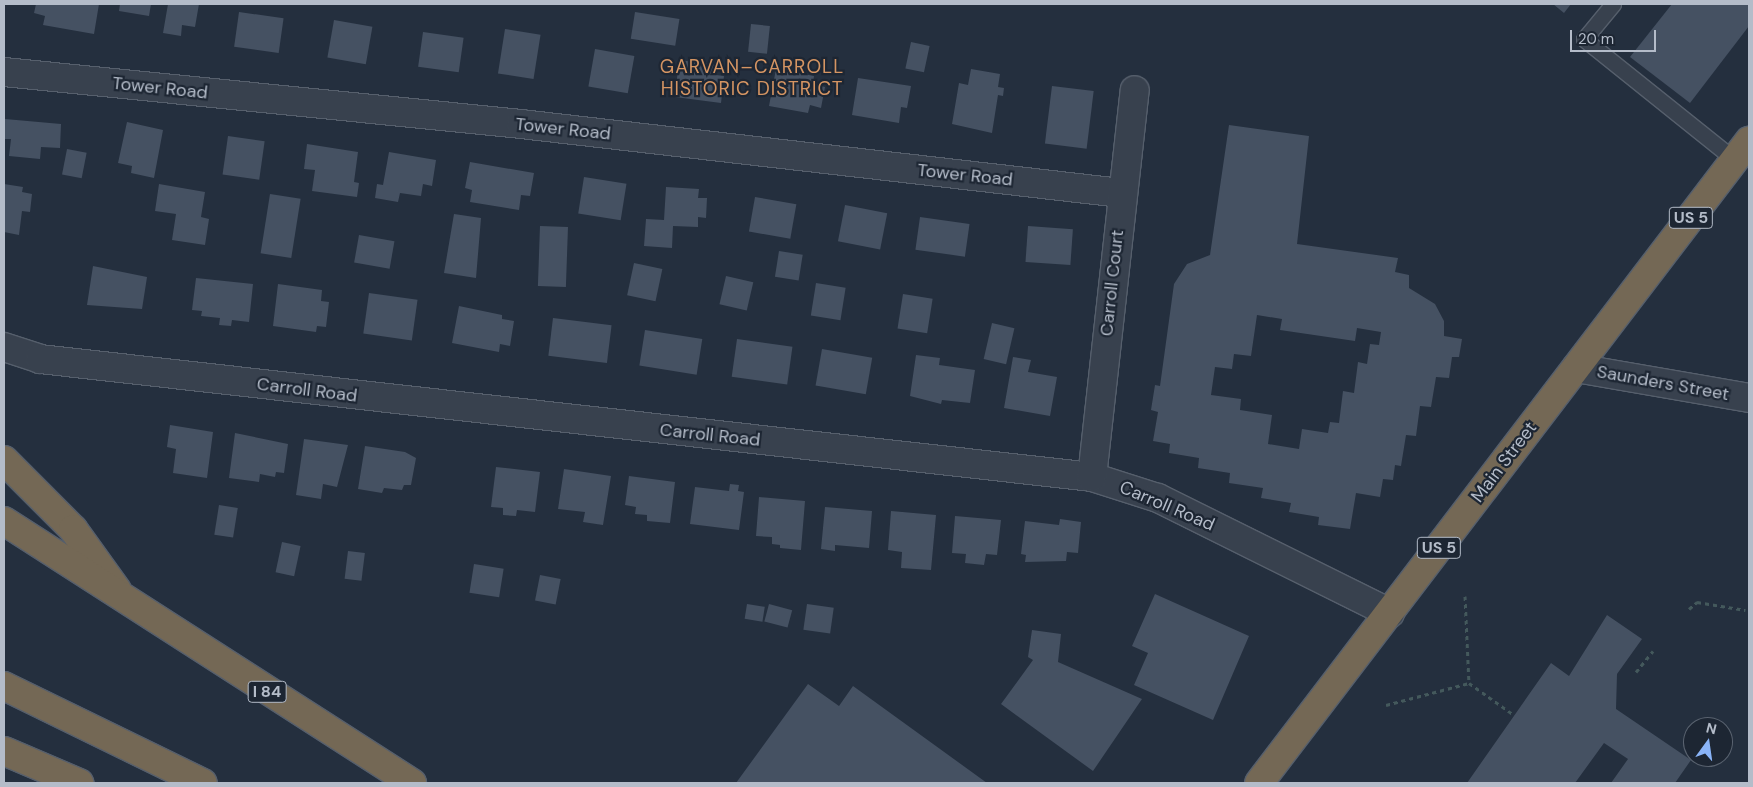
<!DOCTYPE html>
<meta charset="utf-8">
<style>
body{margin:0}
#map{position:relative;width:1753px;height:787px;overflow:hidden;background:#242f3e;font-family:"DM Sans",sans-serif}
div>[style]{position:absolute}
.building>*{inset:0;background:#455162;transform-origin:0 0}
.path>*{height:3px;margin-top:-1.5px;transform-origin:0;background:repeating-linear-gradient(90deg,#44595c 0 4px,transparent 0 8px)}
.roads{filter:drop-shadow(1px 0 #565f6c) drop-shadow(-1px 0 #565f6c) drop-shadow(0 1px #565f6c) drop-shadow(0 -1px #565f6c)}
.lane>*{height:15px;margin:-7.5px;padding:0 7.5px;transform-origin:7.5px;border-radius:7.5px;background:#38414e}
.street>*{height:28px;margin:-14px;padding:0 14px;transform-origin:14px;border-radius:14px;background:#38414e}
.highway>*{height:28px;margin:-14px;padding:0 14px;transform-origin:14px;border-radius:14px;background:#746855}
span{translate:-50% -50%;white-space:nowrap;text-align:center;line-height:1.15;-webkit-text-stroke:4.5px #1d2633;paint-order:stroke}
.shield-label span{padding:1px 4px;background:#1d2633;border:1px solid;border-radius:4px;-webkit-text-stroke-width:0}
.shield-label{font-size:16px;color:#b4bcc9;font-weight:700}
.street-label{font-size:18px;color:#b4bcc9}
.neighbourhood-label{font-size:19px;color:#d59563;letter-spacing:1px}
.frame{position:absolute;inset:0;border:5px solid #b4bcc9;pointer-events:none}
.north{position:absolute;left:1683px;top:717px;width:50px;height:50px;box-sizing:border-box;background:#1d2633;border:1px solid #59626f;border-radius:50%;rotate:14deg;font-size:14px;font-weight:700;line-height:20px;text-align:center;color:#b4bcc9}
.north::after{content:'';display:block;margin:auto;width:18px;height:22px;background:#8ab4f8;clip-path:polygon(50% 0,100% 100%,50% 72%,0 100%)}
.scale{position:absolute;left:1570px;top:30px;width:86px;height:22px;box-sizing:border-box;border:2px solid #b4bcc9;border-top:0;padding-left:6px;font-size:15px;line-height:18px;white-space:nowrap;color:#b4bcc9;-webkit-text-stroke:4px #1d2633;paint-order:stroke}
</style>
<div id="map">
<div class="building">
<div style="clip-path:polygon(36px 4px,99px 4px,94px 34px,43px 25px,45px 16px,34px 13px)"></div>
<div style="clip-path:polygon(120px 4px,151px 4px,149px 16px,119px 11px)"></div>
<div style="clip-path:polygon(168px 4px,199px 4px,195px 27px,182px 25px,181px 36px,163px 33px)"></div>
<div style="clip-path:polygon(1553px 4px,1571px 4px,1564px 13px)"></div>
<div style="clip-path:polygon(1672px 4px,1749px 4px,1749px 26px,1690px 103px,1630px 57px)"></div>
<div style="left:239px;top:12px;width:45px;height:35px;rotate:8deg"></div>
<div style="left:635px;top:12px;width:45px;height:27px;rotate:9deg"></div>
<div style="left:334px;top:20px;width:39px;height:38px;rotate:10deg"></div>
<div style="left:751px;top:24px;width:19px;height:28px;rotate:6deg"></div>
<div style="left:505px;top:29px;width:36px;height:45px;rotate:9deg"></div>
<div style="left:423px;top:32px;width:41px;height:35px;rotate:8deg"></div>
<div style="left:911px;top:42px;width:19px;height:27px;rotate:12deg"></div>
<div style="left:595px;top:49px;width:40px;height:38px;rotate:10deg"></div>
<div style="clip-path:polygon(679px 60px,717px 65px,716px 75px,724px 76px,721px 103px,675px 97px)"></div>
<div style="clip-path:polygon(776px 69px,814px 76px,813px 84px,825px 87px,821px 108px,810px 105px,808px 113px,769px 106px)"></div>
<div style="clip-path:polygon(971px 69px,1000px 74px,998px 87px,1004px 88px,1003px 96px,998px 95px,992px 133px,952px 124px,959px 83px,968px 85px)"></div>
<div style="clip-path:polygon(858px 78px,911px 86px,907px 108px,901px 107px,899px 123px,852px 115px)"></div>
<div style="left:1052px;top:86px;width:42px;height:58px;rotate:7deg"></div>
<div style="clip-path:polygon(5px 119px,61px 124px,60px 148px,41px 147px,40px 159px,9px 156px,11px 139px,4px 139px)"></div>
<div style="clip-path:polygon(127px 122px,163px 130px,154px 178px,131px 173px,132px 166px,118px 163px)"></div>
<div style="clip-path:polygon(evenodd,1229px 125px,1309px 136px,1297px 244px,1398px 258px,1395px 272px,1409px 275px,1409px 288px,1435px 304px,1444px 321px,1444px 336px,1462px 339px,1459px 357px,1452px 357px,1449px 378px,1436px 377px,1431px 407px,1420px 406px,1416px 436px,1406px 435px,1401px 466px,1395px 465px,1393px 480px,1383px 479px,1380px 497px,1356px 493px,1350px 529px,1318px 525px,1319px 517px,1289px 512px,1291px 503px,1261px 498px,1263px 488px,1229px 483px,1230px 473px,1198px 468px,1199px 458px,1169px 453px,1170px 444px,1153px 441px,1158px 412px,1151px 410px,1155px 385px,1160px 386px,1174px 284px,1187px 264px,1210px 255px,1229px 125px,1257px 315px,1282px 319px,1280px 330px,1355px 341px,1357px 328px,1381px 332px,1379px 345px,1370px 344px,1367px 364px,1358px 362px,1354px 393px,1343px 391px,1339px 423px,1330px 422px,1328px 433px,1302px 429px,1299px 449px,1268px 444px,1272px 415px,1240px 410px,1241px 399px,1211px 395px,1215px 367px,1232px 369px,1234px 354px,1251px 356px,1257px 315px)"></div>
<div style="left:228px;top:136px;width:37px;height:39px;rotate:8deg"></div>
<div style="clip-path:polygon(307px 144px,358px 152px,354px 182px,359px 183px,357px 197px,312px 191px,315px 170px,304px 169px)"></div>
<div style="left:67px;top:149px;width:20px;height:26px;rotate:11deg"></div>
<div style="clip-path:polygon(389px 152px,436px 160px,432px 186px,423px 184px,421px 196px,400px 193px,398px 202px,375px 198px,377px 184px,383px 185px)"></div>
<div style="clip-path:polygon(470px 162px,534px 173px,530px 196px,521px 195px,519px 210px,470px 202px,472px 190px,465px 188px)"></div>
<div style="left:584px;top:177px;width:43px;height:37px;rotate:9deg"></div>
<div style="clip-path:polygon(4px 184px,23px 187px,22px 192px,32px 194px,30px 212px,22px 211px,19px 235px,4px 232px)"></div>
<div style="clip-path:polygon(159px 184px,205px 192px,201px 217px,209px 219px,205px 245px,172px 240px,176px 214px,155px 211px)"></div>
<div style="clip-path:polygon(666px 187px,699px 189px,698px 198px,707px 198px,706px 218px,698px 217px,698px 227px,673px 226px,672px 248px,644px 246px,646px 219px,664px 220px)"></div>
<div style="left:270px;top:194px;width:31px;height:60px;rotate:9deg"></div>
<div style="left:755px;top:197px;width:42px;height:35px;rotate:10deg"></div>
<div style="left:845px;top:205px;width:43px;height:37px;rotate:11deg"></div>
<div style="clip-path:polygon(454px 214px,481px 218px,476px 278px,444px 273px)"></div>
<div style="left:920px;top:217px;width:50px;height:33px;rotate:8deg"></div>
<div style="left:540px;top:226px;width:28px;height:60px;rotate:2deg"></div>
<div style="left:1028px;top:226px;width:45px;height:36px;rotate:4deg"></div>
<div style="left:359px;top:235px;width:36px;height:28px;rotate:10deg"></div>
<div style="left:779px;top:251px;width:24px;height:26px;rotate:9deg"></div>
<div style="left:634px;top:263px;width:29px;height:33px;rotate:12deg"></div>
<div style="clip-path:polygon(93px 266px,147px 277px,142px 309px,87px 305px)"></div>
<div style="left:726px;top:276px;width:28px;height:29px;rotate:13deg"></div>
<div style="clip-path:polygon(196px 278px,253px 284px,249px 322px,232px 320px,231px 326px,219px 325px,220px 318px,201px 316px,202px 311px,192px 310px)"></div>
<div style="left:816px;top:283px;width:30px;height:33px;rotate:9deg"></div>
<div style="clip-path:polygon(278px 284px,322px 290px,321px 301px,329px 302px,326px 327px,317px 326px,316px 332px,273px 326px)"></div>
<div style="left:369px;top:293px;width:49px;height:41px;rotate:8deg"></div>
<div style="left:903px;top:294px;width:30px;height:35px;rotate:9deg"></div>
<div style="clip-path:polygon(459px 306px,502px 315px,502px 319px,514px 321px,510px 346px,500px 344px,499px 352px,452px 343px)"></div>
<div style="left:553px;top:318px;width:59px;height:38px;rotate:7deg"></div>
<div style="left:992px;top:323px;width:23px;height:37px;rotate:13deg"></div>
<div style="left:645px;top:330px;width:58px;height:36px;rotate:9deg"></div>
<div style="left:737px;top:339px;width:56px;height:38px;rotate:8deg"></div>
<div style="left:822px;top:349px;width:51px;height:37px;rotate:10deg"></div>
<div style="clip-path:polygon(916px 355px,940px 358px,939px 365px,975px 370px,970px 403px,942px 400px,941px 404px,910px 396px)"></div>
<div style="clip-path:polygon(1013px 357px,1031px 360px,1028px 372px,1057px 377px,1050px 416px,1004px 408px)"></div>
<div style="clip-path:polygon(170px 425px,213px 432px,207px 478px,173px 473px,176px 449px,167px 447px)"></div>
<div style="clip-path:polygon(235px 433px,288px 444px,284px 473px,276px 472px,275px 477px,260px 474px,259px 482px,229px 478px)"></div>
<div style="clip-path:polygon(304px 439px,348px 445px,337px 487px,323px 484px,321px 499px,296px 495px)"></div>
<div style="clip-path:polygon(365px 446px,405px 452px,416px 458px,411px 485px,404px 485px,402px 490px,384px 488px,382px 493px,358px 489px)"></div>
<div style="clip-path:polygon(496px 467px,540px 472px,535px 512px,517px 510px,516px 516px,503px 515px,503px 508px,491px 507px)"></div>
<div style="clip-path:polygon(564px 469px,611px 476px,603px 525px,583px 522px,585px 512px,558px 509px)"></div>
<div style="clip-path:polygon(629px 476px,675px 482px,670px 523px,647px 521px,647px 515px,635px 514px,636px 507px,625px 505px)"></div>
<div style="clip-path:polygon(730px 484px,739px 485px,738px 491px,744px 492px,739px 530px,690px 524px,695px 487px,729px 491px)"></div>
<div style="clip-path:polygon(759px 497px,805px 501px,801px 550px,780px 548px,780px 545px,772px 544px,772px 537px,756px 536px)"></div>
<div style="left:219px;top:505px;width:19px;height:30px;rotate:9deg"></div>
<div style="clip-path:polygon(825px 507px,872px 511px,869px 548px,835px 545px,835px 551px,821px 549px)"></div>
<div style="clip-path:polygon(891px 511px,936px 515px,931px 570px,901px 568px,902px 552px,888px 550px)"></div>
<div style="clip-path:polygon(955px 516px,1001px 520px,997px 555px,986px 554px,984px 565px,965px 563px,966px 554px,952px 553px)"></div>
<div style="clip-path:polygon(1060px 519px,1081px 522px,1078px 553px,1067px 552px,1066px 561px,1025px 562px,1026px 555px,1021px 554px,1025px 521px,1059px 525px)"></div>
<div style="left:282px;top:542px;width:19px;height:31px;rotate:12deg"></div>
<div style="left:348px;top:551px;width:17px;height:28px;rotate:7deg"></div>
<div style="left:474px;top:564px;width:30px;height:29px;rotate:9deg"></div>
<div style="left:540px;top:575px;width:21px;height:26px;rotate:11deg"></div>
<div style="clip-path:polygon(1155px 594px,1249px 636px,1213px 720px,1134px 685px,1148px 653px,1132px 646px)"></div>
<div style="left:747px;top:604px;width:18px;height:15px;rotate:9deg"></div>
<div style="left:769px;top:604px;width:24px;height:18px;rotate:15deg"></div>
<div style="left:807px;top:604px;width:27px;height:26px;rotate:8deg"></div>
<div style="clip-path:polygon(1607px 615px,1642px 639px,1617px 674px,1616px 709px,1691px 760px,1675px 783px,1611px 783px,1628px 759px,1604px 743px,1575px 783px,1467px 783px,1551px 663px,1569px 676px)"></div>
<div style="clip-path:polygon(1032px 630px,1061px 634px,1058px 662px,1142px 699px,1093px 771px,1001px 704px,1033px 660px,1028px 657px)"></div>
<div style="clip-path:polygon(808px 684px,839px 706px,853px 686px,987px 783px,736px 783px)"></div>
</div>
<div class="path">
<div style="left:1465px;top:596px;width:87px;rotate:87.4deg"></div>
<div style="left:1689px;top:609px;width:11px;rotate:-41deg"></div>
<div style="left:1697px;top:602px;width:49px;rotate:9.5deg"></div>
<div style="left:1636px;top:672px;width:27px;rotate:-51deg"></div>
<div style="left:1386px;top:705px;width:86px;rotate:-14.8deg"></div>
<div style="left:1469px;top:683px;width:55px;rotate:35.4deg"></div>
</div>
<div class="roads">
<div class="lane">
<div style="left:1613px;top:4px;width:45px;rotate:129.6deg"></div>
<div style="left:1584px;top:39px;width:192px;rotate:38.7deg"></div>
</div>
<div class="street">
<div style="left:4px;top:72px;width:520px;rotate:5.74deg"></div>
<div style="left:521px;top:124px;width:604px;rotate:6.56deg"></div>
<div style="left:4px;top:347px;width:38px;rotate:18deg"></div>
<div style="left:40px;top:359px;width:1059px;rotate:6.4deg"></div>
<div style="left:1092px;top:477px;width:69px;rotate:17.7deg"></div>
<div style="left:1158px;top:498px;width:259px;rotate:26.4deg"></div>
<div style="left:1576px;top:368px;width:176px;rotate:9.8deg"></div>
<div style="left:1092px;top:477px;width:389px;rotate:-83.7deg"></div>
</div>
<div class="highway">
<div style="left:4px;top:460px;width:98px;rotate:45deg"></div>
<div style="left:73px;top:529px;width:75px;rotate:54.2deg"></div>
<div style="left:4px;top:521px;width:485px;rotate:32.7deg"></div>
<div style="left:4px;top:686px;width:221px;rotate:26deg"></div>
<div style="left:4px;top:751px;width:82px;rotate:23.1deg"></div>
<div style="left:1259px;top:783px;width:808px;rotate:-52.65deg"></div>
</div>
</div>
<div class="shield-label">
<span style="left:1691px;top:218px">US 5</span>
<span style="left:1439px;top:548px">US 5</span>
<span style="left:267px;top:692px">I 84</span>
</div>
<div class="street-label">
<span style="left:160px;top:88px;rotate:6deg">Tower Road</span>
<span style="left:563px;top:129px;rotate:6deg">Tower Road</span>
<span style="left:965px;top:175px;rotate:6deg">Tower Road</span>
<span style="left:1112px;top:283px;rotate:-84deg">Carroll Court</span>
<span style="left:1663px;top:383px;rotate:10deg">Saunders Street</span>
<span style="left:307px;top:390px;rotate:7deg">Carroll Road</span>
<span style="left:710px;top:435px;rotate:6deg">Carroll Road</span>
<span style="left:1504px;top:462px;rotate:-53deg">Main Street</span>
<span style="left:1167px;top:506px;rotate:23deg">Carroll Road</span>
</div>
<div class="neighbourhood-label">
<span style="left:752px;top:78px">GARVAN–CARROLL<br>HISTORIC DISTRICT</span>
</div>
<div class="frame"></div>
<div class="north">N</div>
<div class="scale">20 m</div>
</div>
